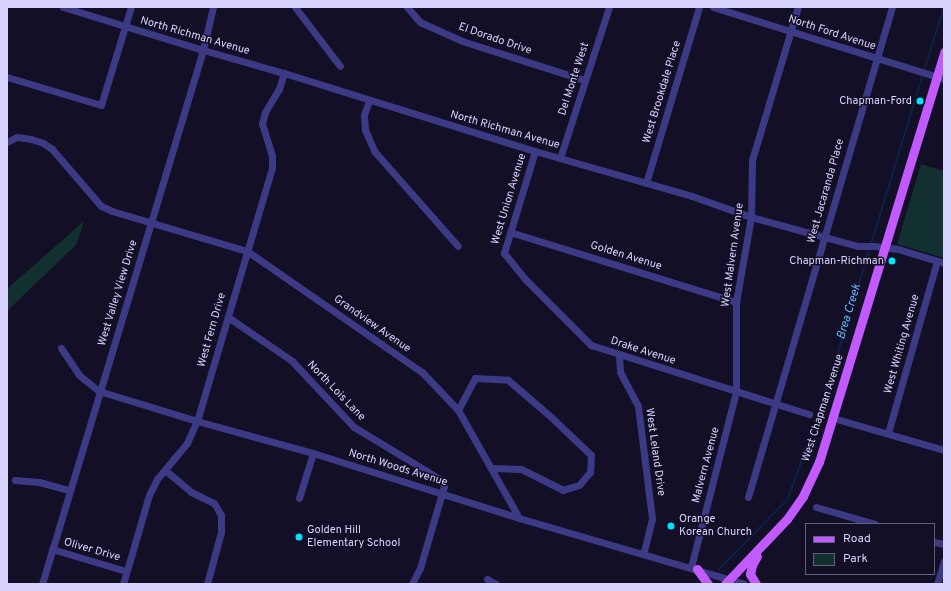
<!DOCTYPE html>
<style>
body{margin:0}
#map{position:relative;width:951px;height:591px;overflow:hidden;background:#130f26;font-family:Overpass,sans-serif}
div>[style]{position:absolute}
.green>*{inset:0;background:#12302f}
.stream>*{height:2px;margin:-1px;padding:0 1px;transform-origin:1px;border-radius:1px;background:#0c2248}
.minor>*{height:7px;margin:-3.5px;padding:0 3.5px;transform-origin:3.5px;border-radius:3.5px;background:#3d3a85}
.major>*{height:9px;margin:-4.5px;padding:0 4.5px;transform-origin:4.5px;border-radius:4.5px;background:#c25bff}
.dots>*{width:11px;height:11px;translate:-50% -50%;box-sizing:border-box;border:2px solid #130f26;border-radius:50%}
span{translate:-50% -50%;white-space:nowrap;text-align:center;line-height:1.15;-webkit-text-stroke:3px #130f26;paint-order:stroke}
.street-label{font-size:11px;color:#d9d4ff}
.poi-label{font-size:11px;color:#d9d4ff}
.right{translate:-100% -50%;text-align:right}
.left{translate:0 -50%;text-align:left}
.water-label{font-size:12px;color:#62b6ff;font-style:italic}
.frame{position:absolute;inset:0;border:8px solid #d9d4ff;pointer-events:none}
.legend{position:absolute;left:805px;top:523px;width:130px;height:52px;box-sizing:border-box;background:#130f26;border:1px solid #625e7d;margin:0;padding:5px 7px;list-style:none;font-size:12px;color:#d9d4ff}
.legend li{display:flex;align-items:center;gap:8px;height:20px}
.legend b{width:20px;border:1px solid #625e7d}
</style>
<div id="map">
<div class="green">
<div style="clip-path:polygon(921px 164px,944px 171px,944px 258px,897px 244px)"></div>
<div style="clip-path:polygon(84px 221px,76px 245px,7px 311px,7px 289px)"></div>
</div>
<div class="stream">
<div style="left:924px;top:71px;width:67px;rotate:-72.6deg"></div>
<div style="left:719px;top:569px;width:97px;rotate:-45.4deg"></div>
<div style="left:787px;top:500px;width:85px;rotate:-69.2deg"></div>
<div style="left:817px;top:421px;width:362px;rotate:-73deg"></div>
</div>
<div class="minor">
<div style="left:63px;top:7px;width:146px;rotate:17.1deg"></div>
<div style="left:203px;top:50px;width:84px;rotate:15.9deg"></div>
<div style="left:284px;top:73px;width:263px;rotate:17.3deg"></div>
<div style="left:535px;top:151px;width:163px;rotate:16deg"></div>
<div style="left:692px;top:196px;width:63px;rotate:19.6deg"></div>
<div style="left:751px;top:217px;width:111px;rotate:15.2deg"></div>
<div style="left:858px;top:246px;width:16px"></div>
<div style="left:874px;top:246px;width:24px;rotate:7deg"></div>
<div style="left:898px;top:249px;width:48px;rotate:16.9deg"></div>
<div style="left:295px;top:7px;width:74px;rotate:52.7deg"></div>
<div style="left:407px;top:7px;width:20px;rotate:49deg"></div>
<div style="left:420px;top:22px;width:46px;rotate:24.3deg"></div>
<div style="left:462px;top:41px;width:128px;rotate:17.7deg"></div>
<div style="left:713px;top:7px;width:242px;rotate:17.3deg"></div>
<div style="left:7px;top:77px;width:98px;rotate:16.6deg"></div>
<div style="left:101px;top:105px;width:102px;rotate:-73deg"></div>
<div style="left:369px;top:101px;width:15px;rotate:110deg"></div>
<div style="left:364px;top:115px;width:15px;rotate:86deg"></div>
<div style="left:365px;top:130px;width:24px;rotate:66deg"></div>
<div style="left:375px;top:152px;width:125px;rotate:48.6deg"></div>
<div style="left:7px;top:142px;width:11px;rotate:-27deg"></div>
<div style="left:17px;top:137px;width:14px;rotate:8deg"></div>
<div style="left:31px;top:139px;width:13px;rotate:18deg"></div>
<div style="left:43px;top:143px;width:11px;rotate:34deg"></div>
<div style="left:52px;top:149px;width:75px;rotate:49.3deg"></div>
<div style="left:101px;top:206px;width:12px;rotate:24deg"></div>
<div style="left:112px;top:211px;width:141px;rotate:16.5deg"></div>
<div style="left:247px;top:251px;width:213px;rotate:34.7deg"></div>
<div style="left:422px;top:372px;width:52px;rotate:46.5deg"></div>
<div style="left:458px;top:410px;width:124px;rotate:60.5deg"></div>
<div style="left:535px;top:151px;width:107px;rotate:106.9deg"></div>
<div style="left:504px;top:253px;width:32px;rotate:51deg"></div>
<div style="left:524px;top:278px;width:95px;rotate:45deg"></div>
<div style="left:591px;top:345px;width:229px;rotate:17.6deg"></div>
<div style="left:560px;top:158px;width:159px;rotate:-72deg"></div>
<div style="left:646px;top:183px;width:184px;rotate:-73.2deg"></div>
<div style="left:510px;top:232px;width:237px;rotate:17.2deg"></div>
<div style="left:228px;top:317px;width:78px;rotate:34.5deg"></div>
<div style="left:292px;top:361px;width:91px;rotate:46.8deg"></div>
<div style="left:354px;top:427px;width:104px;rotate:31.2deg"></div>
<div style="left:443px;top:481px;width:5px;rotate:79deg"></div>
<div style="left:444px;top:486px;width:85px;rotate:106.3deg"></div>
<div style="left:420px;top:568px;width:18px;rotate:117deg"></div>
<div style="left:61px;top:348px;width:32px;rotate:56deg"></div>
<div style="left:79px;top:375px;width:26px;rotate:39deg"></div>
<div style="left:99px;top:391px;width:102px;rotate:17deg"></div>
<div style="left:197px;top:421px;width:120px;rotate:15.4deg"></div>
<div style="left:313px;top:453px;width:216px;rotate:17.5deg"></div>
<div style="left:519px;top:518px;width:234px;rotate:16.3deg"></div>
<div style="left:619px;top:356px;width:16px;rotate:86deg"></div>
<div style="left:620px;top:372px;width:38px;rotate:62deg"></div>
<div style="left:638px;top:406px;width:114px;rotate:82.9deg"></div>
<div style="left:652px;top:519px;width:36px;rotate:104deg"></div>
<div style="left:458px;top:410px;width:36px;rotate:-62deg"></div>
<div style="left:475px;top:378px;width:33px;rotate:3deg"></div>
<div style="left:508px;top:380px;width:57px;rotate:40.7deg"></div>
<div style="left:551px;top:417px;width:55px;rotate:43.5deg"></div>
<div style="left:591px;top:455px;width:17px;rotate:93deg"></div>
<div style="left:590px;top:472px;width:17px;rotate:130deg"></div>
<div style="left:579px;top:485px;width:17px;rotate:163deg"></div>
<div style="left:563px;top:490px;width:47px;rotate:-153.4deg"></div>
<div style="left:521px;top:469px;width:29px;rotate:-178deg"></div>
<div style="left:833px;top:418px;width:116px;rotate:16.1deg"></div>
<div style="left:888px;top:433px;width:179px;rotate:-74.1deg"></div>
<div style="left:165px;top:470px;width:34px;rotate:40deg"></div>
<div style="left:191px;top:492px;width:25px;rotate:26deg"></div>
<div style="left:214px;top:503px;width:14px;rotate:60deg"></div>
<div style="left:221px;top:515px;width:17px;rotate:90deg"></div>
<div style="left:221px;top:532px;width:54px;rotate:105.1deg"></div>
<div style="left:15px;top:480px;width:24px;rotate:5deg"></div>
<div style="left:39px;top:482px;width:31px;rotate:15deg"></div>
<div style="left:748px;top:497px;width:511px;rotate:-73.62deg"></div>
<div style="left:299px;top:498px;width:47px;rotate:-72.7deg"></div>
<div style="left:816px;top:507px;width:61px;rotate:16.1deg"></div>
<div style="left:934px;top:542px;width:10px;rotate:11deg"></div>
<div style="left:52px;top:549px;width:77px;rotate:16.6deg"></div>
<div style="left:691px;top:567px;width:181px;rotate:-75.6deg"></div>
<div style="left:736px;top:392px;width:90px;rotate:-90deg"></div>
<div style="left:736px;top:302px;width:86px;rotate:-80deg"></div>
<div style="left:751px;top:217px;width:57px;rotate:-89deg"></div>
<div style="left:752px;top:160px;width:160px;rotate:-73.3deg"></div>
<div style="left:487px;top:579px;width:10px;rotate:29deg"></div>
<div style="left:42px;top:584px;width:558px;rotate:-73.22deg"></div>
<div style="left:203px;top:50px;width:44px;rotate:-76.9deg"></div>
<div style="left:123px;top:584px;width:93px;rotate:-73.7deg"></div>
<div style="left:149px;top:495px;width:18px;rotate:-63deg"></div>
<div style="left:157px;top:479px;width:47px;rotate:-50.2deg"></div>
<div style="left:187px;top:443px;width:24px;rotate:-66deg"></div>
<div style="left:197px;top:421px;width:264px;rotate:-73.5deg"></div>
<div style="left:272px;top:168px;width:12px;rotate:-90deg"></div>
<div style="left:272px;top:156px;width:34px;rotate:-107deg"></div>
<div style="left:262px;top:124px;width:12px;rotate:-76deg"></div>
<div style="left:265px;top:112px;width:27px;rotate:-59deg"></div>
<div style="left:279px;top:89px;width:17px;rotate:-73deg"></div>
<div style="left:937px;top:584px;width:24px;rotate:-73deg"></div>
</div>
<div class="major">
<div style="left:697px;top:569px;width:19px;rotate:54deg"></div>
<div style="left:725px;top:584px;width:90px;rotate:-46.4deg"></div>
<div style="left:787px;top:519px;width:28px;rotate:-55deg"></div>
<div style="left:803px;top:496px;width:38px;rotate:-65deg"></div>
<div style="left:819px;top:462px;width:429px;rotate:-73deg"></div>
<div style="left:756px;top:584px;width:12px;rotate:-121deg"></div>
<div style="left:750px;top:574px;width:9px;rotate:-77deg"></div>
<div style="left:752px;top:565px;width:10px;rotate:-61deg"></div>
</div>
<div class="dots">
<div style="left:920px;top:101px;background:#00e5ff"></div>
<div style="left:892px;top:261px;background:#00e5ff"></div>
<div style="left:671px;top:526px;background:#00e5ff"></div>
<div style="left:299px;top:537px;background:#00e5ff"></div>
</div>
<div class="street-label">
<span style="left:832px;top:33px;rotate:18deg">North Ford Avenue</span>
<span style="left:195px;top:36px;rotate:16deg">North Richman Avenue</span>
<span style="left:495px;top:39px;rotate:19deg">El Dorado Drive</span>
<span style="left:574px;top:79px;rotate:-72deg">Del Monte West</span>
<span style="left:662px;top:92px;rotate:-73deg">West Brookdale Place</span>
<span style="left:505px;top:130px;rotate:16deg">North Richman Avenue</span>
<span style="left:826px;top:191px;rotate:-74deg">West Jacaranda Place</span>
<span style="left:509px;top:199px;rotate:-73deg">West Union Avenue</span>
<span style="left:733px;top:255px;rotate:-82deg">West Malvern Avenue</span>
<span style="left:626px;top:256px;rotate:17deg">Golden Avenue</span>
<span style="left:118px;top:293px;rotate:-73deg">West Valley View Drive</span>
<span style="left:372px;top:324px;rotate:35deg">Grandview Avenue</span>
<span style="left:212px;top:330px;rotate:-74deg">West Fern Drive</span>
<span style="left:902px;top:344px;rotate:-74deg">West Whiting Avenue</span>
<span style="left:643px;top:351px;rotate:18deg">Drake Avenue</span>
<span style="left:336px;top:391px;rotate:46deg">North Lois Lane</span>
<span style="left:823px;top:408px;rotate:-72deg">West Chapman Avenue</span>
<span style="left:655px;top:452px;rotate:82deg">West Leland Drive</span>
<span style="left:706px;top:465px;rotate:-75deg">Malvern Avenue</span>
<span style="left:398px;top:468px;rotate:17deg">North Woods Avenue</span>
<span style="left:92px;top:550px;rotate:16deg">Oliver Drive</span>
</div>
<div class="poi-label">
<span class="right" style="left:912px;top:101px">Chapman-Ford</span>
<span class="right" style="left:884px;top:261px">Chapman-Richman</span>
<span class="left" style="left:679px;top:526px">Orange<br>Korean Church</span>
<span class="left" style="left:307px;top:537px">Golden Hill<br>Elementary School</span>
</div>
<div class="water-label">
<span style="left:850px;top:312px;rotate:-73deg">Brea Creek</span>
</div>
<div class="frame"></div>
<ul class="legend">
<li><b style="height:5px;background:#c25bff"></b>Road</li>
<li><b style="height:11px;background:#12302f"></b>Park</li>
</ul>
</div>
